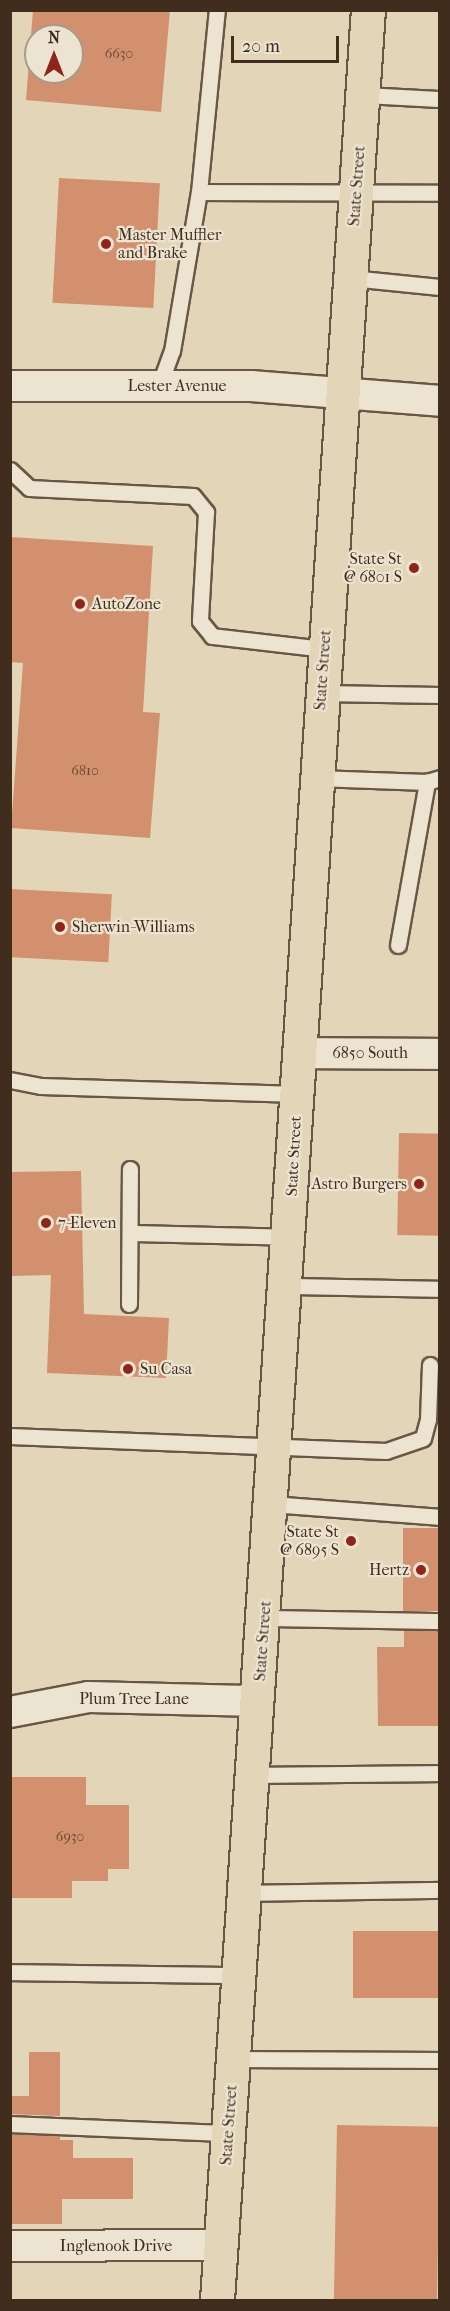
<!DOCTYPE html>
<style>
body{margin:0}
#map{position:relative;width:450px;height:2311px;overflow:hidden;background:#e2d5b8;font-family:"IM FELL French Canon",serif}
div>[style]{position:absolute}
.building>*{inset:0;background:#d2906e;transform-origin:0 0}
.roads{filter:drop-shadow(2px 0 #685744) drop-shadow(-2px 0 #685744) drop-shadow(0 2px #685744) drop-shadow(0 -2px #685744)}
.lane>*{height:15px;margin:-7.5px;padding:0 7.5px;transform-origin:7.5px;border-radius:7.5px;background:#ece4d1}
.street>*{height:30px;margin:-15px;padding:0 15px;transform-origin:15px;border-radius:15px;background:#ece4d1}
.primary>*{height:33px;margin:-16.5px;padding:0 16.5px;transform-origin:16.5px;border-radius:16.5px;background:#e2d5b8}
.dots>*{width:16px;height:16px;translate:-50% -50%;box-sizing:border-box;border:3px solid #ece4d1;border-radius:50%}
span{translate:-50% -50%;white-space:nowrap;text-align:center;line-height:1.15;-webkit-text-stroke:4.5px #ece4d1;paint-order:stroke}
.number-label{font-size:14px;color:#644631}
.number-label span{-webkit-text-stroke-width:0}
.street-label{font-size:16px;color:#402d1d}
.poi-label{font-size:16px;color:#402d1d}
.left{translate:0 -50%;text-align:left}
.right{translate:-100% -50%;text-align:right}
.frame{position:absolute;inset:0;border:12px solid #402d1d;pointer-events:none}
.north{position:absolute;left:24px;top:24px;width:60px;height:60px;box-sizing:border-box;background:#ece4d1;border:2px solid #a79b89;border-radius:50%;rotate:0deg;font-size:16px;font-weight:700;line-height:24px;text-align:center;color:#402d1d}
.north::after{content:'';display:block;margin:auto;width:21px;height:27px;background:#8f2418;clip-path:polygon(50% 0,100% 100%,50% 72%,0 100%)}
.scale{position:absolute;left:231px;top:36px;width:108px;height:27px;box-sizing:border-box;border:3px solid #402d1d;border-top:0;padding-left:8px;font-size:18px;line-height:21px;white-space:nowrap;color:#402d1d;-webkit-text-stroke:4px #ece4d1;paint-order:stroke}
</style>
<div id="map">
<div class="building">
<div style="clip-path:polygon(evenodd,33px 10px,170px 10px,161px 112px,26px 100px,33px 10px,36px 36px,72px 36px,72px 72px,36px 72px,36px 36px)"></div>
<div style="left:59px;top:178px;width:101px;height:125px;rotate:3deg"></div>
<div style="clip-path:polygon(10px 537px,153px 546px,143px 712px,160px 713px,150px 838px,11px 828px,23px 663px,10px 662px)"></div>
<div style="left:10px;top:889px;width:102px;height:68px;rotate:3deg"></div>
<div style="left:399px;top:1133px;width:41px;height:102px;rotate:1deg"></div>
<div style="clip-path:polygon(81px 1171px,84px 1314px,169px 1318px,166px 1378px,47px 1373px,51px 1275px,10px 1276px,10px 1172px)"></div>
<div style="left:440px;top:1528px;width:83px;height:37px;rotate:90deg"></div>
<div style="clip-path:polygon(404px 1630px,440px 1631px,440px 1726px,378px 1726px,377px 1647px,404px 1647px)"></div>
<div style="clip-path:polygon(10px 1777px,86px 1777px,86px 1805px,129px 1805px,129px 1869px,108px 1869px,108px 1881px,72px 1881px,72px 1898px,10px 1898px)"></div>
<div style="left:353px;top:1931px;width:87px;height:67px"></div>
<div style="clip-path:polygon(29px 2052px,60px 2052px,60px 2116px,10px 2114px,10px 2096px,29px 2096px)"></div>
<div style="left:337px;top:2125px;width:103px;height:176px;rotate:1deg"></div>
<div style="clip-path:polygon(10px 2134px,60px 2136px,60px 2140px,73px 2140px,73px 2158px,133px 2158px,133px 2199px,62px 2199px,62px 2224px,10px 2224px)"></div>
</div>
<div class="roads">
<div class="lane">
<div style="left:363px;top:95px;width:77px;rotate:3deg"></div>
<div style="left:199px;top:192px;width:241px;rotate:0.2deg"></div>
<div style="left:351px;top:278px;width:89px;rotate:5.8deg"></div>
<div style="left:159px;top:386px;width:37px;rotate:-70deg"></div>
<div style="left:172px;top:351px;width:161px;rotate:-80.4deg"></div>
<div style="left:199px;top:192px;width:183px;rotate:-84.4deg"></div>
<div style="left:10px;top:470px;width:26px;rotate:43deg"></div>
<div style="left:29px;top:488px;width:164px;rotate:2.8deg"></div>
<div style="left:193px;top:496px;width:21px;rotate:51deg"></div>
<div style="left:206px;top:512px;width:109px;rotate:93.2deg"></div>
<div style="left:200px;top:621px;width:19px;rotate:51deg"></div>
<div style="left:212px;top:636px;width:113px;rotate:6.6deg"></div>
<div style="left:321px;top:693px;width:119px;rotate:1deg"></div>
<div style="left:316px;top:778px;width:111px;rotate:2.1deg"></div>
<div style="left:427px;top:782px;width:14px;rotate:-17deg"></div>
<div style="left:398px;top:945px;width:166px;rotate:-79.9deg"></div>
<div style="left:10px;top:1080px;width:32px;rotate:11deg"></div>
<div style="left:41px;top:1086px;width:257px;rotate:1.8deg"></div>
<div style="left:131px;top:1233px;width:159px;rotate:1.4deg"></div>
<div style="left:287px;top:1286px;width:153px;rotate:1.1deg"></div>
<div style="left:129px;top:1304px;width:135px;rotate:-89.6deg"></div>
<div style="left:10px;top:1436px;width:376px;rotate:2.3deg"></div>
<div style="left:386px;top:1451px;width:39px;rotate:-19deg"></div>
<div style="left:423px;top:1438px;width:20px;rotate:-75deg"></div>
<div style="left:428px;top:1419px;width:54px;rotate:-87.9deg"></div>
<div style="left:272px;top:1504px;width:169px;rotate:4.4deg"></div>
<div style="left:264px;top:1618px;width:176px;rotate:1deg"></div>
<div style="left:253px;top:1775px;width:187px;rotate:-0.6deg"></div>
<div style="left:245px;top:1893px;width:195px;rotate:-0.9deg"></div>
<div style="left:10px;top:1972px;width:229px;rotate:0.8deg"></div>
<div style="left:234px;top:2059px;width:206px;rotate:0.3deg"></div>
<div style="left:10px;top:2124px;width:218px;rotate:2.4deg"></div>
</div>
<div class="street">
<div style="left:10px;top:386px;width:241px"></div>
<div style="left:251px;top:386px;width:190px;rotate:4.5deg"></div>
<div style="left:300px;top:1053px;width:140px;rotate:0.4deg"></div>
<div style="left:10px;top:1712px;width:80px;rotate:-10.8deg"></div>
<div style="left:89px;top:1697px;width:169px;rotate:1.4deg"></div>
<div style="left:10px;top:2246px;width:211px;rotate:-0.3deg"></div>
</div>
<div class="primary">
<div style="left:217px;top:2300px;width:2295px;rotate:-86.23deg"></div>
</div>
</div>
<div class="dots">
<div style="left:106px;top:244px;background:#8f2418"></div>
<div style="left:414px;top:568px;background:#8f2418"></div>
<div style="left:80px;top:604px;background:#8f2418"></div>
<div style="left:60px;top:927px;background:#8f2418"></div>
<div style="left:419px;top:1184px;background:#8f2418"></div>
<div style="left:46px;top:1223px;background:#8f2418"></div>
<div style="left:128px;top:1369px;background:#8f2418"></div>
<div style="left:351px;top:1541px;background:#8f2418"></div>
<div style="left:421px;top:1570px;background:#8f2418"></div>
</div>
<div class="number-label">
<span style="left:119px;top:54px">6630</span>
<span style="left:85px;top:771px">6810</span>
<span style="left:70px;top:1837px">6930</span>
</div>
<div class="street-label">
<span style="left:357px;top:186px;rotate:-86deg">State Street</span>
<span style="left:177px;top:386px">Lester Avenue</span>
<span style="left:323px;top:670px;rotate:-86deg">State Street</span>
<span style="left:370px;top:1053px">6850 South</span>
<span style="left:294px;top:1156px;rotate:-87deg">State Street</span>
<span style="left:263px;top:1641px;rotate:-86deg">State Street</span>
<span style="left:134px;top:1699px">Plum Tree Lane</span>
<span style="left:229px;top:2125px;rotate:-86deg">State Street</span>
<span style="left:116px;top:2246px">Inglenook Drive</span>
</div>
<div class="poi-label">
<span class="left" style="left:118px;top:244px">Master Muffler<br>and Brake</span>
<span class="right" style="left:402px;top:568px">State St<br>@ 6801 S</span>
<span class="left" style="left:92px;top:604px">AutoZone</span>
<span class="left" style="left:72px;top:927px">Sherwin-Williams</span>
<span class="right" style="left:407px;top:1184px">Astro Burgers</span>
<span class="left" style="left:58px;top:1223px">7-Eleven</span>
<span class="left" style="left:140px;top:1369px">Su Casa</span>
<span class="right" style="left:339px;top:1541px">State St<br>@ 6895 S</span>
<span class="right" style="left:409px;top:1570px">Hertz</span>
</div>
<div class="frame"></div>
<div class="north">N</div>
<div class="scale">20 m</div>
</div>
